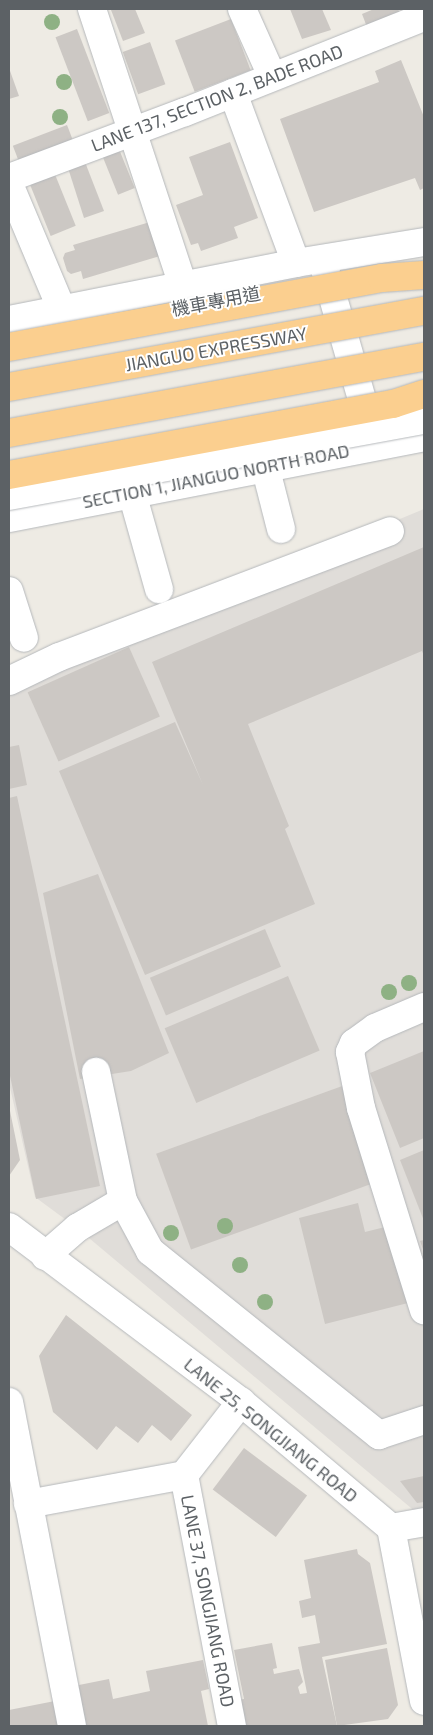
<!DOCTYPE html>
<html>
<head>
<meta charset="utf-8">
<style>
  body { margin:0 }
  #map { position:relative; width:433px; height:1735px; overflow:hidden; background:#eeebe4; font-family:"Exo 2","Noto Sans TC",sans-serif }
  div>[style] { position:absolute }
  .industrial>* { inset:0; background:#e0ddd9 }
  .building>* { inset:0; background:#ccc8c4; transform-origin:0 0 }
  .roads { filter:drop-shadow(0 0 1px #b5b8bb) drop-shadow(0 0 1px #b5b8bb) }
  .minor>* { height:28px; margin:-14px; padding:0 14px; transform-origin:14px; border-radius:14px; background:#fff }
  .bridges { filter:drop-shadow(0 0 1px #b5b8bb) drop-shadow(0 0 1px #b5b8bb) }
  .minor-bridge>* { height:28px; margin:-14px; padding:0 14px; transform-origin:14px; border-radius:14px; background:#fff }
  .highway-bridge>* { height:28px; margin:-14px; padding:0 14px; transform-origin:14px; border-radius:14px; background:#fbcf8f }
  .trees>* { width:16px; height:16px; margin:-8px; border-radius:50%; background:#8eb184 }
  span { translate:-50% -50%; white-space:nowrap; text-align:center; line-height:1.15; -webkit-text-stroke:4px #fff; paint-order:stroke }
  .street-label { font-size:18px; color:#5c6165 }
  .frame { position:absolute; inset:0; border:10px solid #5c6165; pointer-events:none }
</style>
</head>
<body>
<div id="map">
  <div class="industrial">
    <i style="clip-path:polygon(424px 509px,424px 1511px,417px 1513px,77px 1228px,35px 1197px,9px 1083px,9px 681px)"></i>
  </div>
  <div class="building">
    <i style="clip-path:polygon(114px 9px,135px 9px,145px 33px,123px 41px,111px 10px)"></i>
    <i style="clip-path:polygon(290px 9px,322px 9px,331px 30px,302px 39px)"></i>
    <i style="clip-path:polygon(374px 9px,398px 9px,400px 14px,367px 27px,362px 14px)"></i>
    <i style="left:231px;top:19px;width:55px;height:60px;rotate:69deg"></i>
    <i style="left:77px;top:29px;width:90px;height:23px;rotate:69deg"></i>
    <i style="left:150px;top:42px;width:45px;height:29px;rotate:70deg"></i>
    <i style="clip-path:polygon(401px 60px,424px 117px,424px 188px,420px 190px,415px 178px,314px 212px,280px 119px,379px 82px,375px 71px)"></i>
    <i style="clip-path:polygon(9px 68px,19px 96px,9px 99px)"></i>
    <i style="left:67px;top:125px;width:17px;height:58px;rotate:69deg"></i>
    <i style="clip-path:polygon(230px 142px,258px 218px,234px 227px,238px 238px,201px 251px,198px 243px,191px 245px,176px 205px,203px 195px,189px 157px)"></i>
    <i style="left:119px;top:149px;width:42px;height:18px;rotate:68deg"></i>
    <i style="clip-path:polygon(85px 162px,104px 211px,84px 218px,68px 168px)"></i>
    <i style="left:54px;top:172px;width:58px;height:27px;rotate:68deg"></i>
    <i style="clip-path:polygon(150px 222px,160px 256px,83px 279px,81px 271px,71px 274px,67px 271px,63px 258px,65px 253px,75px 250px,73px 245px)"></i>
    <i style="clip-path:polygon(424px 547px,424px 656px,422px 651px,248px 724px,289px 826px,285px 829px,315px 904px,145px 975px,59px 771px,175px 722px,203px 785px,152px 662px)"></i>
    <i style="left:129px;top:647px;width:76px;height:111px;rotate:66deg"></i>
    <i style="clip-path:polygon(19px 745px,27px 785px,9px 789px,9px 747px)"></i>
    <i style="clip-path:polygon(17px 796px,100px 1186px,36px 1199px,9px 1071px,9px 798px)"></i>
    <i style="clip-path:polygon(98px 874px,169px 1053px,131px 1071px,80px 1079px,43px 893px)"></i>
    <i style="left:265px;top:929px;width:41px;height:125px;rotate:67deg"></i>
    <i style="left:288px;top:976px;width:81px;height:134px;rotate:67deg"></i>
    <i style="clip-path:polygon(424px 1051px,424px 1138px,400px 1148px,370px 1073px)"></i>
    <i style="left:345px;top:1085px;width:102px;height:201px;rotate:70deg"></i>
    <i style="clip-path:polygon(9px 1106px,20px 1160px,9px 1176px)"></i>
    <i style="clip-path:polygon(424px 1150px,424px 1221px,400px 1160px)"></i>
    <i style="clip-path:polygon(358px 1203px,365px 1232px,389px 1226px,408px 1303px,325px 1324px,299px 1218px)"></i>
    <i style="clip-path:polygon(424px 1240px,424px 1252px,420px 1241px)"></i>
    <i style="clip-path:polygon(66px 1315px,192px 1415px,171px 1441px,152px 1425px,138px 1443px,116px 1426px,97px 1450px,53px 1412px,39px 1356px)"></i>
    <i style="left:244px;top:1448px;width:79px;height:52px;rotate:37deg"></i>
    <i style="clip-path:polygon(424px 1476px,424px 1502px,417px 1503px,400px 1481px)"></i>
    <i style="clip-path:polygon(357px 1549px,358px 1554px,370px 1563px,387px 1644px,322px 1657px,337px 1726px,243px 1726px,237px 1700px,244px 1699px,234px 1650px,272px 1643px,277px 1668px,273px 1669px,274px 1674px,299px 1669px,303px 1682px,298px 1687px,300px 1694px,307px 1693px,298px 1647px,320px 1643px,315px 1615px,302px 1618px,299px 1601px,311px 1598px,304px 1560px)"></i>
    <i style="clip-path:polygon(387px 1648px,398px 1705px,388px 1719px,337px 1726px,325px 1660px)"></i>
    <i style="clip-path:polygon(203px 1660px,209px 1689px,201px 1691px,208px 1726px,77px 1726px,69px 1687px,109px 1679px,113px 1699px,150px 1691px,146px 1671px)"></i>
    <i style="clip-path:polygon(55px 1701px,60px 1726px,9px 1726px,9px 1710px)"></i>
  </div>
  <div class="roads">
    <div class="minor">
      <i style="left:92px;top:9px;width:291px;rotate:71.8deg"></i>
      <i style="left:242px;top:9px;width:73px;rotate:65.9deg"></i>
      <i style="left:233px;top:93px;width:181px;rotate:69.7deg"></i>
      <i style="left:9px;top:178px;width:188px;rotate:-20.6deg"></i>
      <i style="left:185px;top:112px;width:257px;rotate:-21.7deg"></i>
      <i style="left:9px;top:184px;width:137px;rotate:67.2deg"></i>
      <i style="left:324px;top:266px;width:172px;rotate:74.1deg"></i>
      <i style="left:9px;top:320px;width:293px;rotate:-11.2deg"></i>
      <i style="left:296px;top:263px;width:130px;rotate:-9.3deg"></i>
      <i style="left:265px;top:466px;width:65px;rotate:75.7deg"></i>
      <i style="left:132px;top:493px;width:100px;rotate:74.3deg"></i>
      <i style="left:9px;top:518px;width:423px;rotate:-11deg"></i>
      <i style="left:9px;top:591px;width:49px;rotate:72.3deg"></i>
      <i style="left:9px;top:681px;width:55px;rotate:-25.6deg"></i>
      <i style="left:59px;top:657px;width:354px;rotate:-20.8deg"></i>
      <i style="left:424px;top:1007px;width:53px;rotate:156.8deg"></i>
      <i style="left:375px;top:1028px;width:26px;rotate:144deg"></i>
      <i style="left:354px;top:1043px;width:10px;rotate:114deg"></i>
      <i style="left:350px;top:1052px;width:57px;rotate:78.9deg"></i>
      <i style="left:361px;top:1108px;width:212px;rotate:72.7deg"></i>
      <i style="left:123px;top:1201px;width:57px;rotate:61.6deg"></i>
      <i style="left:150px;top:1251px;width:294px;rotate:38.8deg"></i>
      <i style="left:379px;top:1435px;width:47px;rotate:-18.4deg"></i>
      <i style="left:9px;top:1227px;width:291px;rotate:37deg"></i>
      <i style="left:241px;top:1402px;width:196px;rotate:40deg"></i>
      <i style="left:391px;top:1528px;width:176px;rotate:79.2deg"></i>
      <i style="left:45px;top:1256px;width:43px;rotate:-41.2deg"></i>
      <i style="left:77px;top:1228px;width:53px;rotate:-30.4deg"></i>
      <i style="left:123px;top:1201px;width:132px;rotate:-101.8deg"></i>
      <i style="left:9px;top:1402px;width:330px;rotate:79deg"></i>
      <i style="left:184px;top:1475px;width:256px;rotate:79.2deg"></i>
      <i style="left:28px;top:1504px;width:159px;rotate:-10.5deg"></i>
      <i style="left:184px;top:1475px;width:93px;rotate:-52deg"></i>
      <i style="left:391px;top:1528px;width:34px;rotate:-10deg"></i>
    </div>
  </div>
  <div class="bridges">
    <div class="minor-bridge">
      <i style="left:9px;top:496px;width:422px;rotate:-10.4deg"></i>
    </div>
    <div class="highway-bridge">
      <i style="left:9px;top:347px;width:379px;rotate:-10.5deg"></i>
      <i style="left:382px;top:278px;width:42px;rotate:-4.1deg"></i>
      <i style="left:9px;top:387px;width:422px;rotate:-10.4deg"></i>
      <i style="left:9px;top:433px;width:422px;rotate:-10.4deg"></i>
      <i style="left:9px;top:475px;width:391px;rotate:-10.5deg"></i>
      <i style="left:393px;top:404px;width:33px;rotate:-18deg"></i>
    </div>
  </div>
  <div class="trees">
    <i style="left:52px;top:22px"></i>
    <i style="left:64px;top:82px"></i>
    <i style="left:60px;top:117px"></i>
    <i style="left:409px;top:983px"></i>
    <i style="left:389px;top:992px"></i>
    <i style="left:225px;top:1226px"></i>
    <i style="left:171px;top:1233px"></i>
    <i style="left:240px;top:1265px"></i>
    <i style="left:265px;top:1302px"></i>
  </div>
  <div class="street-label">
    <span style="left:217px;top:98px;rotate:-21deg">LANE 137, SECTION 2, BADE ROAD</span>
    <span style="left:216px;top:301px;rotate:-11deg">機車專用道</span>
    <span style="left:216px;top:349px;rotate:-10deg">JIANGUO EXPRESSWAY</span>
    <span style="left:216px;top:476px;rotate:-11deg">SECTION 1, JIANGUO NORTH ROAD</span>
    <span style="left:271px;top:1430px;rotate:39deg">LANE 25, SONGJIANG ROAD</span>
    <span style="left:208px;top:1601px;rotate:79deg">LANE 37, SONGJIANG ROAD</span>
  </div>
  <div class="frame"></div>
</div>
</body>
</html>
